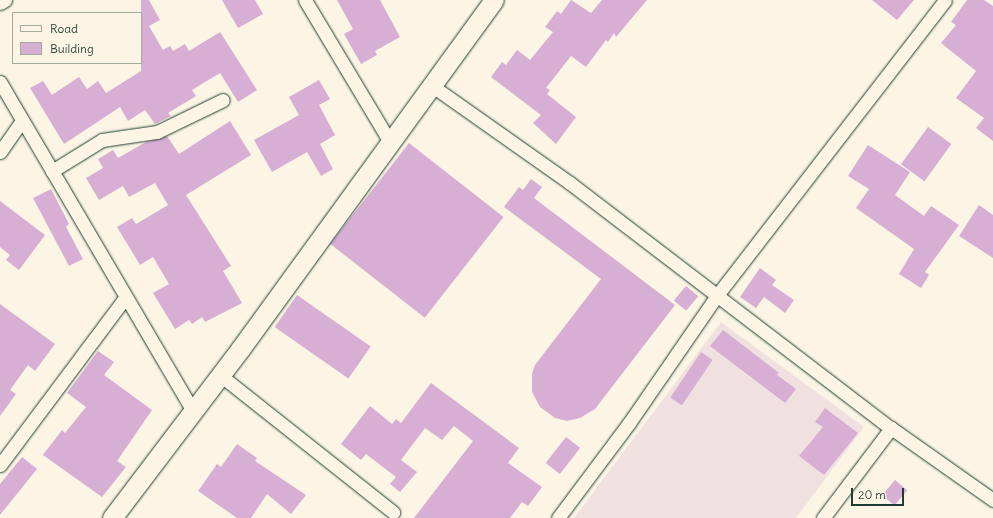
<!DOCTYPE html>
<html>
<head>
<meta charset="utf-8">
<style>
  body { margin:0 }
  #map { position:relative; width:993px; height:518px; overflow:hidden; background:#fcf5e5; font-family:Delius,sans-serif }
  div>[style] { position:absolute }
  .built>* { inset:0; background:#f1e0e0 }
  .building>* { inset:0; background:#d7aed4; transform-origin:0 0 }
  .roads { filter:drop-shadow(0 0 1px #1f3d34) drop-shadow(0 0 1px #1f3d34) }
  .street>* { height:13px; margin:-6.5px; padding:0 6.5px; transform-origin:6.5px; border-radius:6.5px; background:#fcf5e5 }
  .secondary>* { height:19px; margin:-9.5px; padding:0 9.5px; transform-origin:9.5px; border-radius:9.5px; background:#fcf5e5 }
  span { translate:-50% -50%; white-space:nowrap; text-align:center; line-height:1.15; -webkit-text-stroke:4px #fcf5e5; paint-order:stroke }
  .legend { position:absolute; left:12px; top:12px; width:130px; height:52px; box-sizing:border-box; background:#fcf5e5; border:1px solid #a4ab9e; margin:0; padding:5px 7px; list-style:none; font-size:12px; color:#1f3d34 }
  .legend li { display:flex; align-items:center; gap:8px; height:20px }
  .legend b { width:20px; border:1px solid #a4ab9e }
  .scale { position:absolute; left:851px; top:488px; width:53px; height:18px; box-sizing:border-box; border:2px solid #1f3d34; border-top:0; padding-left:5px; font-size:12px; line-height:14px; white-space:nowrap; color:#1f3d34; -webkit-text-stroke:3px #fcf5e5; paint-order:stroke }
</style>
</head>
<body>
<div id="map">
  <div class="built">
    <i style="clip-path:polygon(721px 322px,864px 427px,796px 518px,574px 518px)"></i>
  </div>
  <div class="building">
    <i style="clip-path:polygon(141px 0,149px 0,160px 20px,149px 26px,163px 50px,170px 46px,173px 51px,185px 44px,189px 51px,220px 32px,257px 90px,238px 102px,220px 73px,192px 90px,196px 96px,168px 113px,171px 116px,155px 124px,145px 110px,128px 121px,120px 107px,64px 144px,30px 88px,43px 81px,52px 95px,79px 77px,87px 89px,98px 81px,106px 93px,141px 71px)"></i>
    <i style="clip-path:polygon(222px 0,255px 0,263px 14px,238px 28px)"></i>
    <i style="clip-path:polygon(337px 0,380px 0,400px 37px,375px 51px,377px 55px,361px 64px,344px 34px,353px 29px)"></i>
    <i style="clip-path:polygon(571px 0,591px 13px,602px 0,647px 0,616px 37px,614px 33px,608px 42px,606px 40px,586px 67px,571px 56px,546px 88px,550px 90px,547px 94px,576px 117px,556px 144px,533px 123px,541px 115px,491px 77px,502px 62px,506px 65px,517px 50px,530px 60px,553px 32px,545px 27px,557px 11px,561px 14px)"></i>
    <i style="clip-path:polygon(872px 0,914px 0,897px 20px)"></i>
    <i style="clip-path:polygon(967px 0,984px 0,993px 6px,993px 141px,976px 128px,984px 118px,956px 98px,976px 71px,941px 43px,956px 25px,951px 22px)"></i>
    <i style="clip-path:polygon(319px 80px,330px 99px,319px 105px,335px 135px,320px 144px,333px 169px,321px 176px,307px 152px,272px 172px,254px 140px,299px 115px,289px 97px)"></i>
    <i style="clip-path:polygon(230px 121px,251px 155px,186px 195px,231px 266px,223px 271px,242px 303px,205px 322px,202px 317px,192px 324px,189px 320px,175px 329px,153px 293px,169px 284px,153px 257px,140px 265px,117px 227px,132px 218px,136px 224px,168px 205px,155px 183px,129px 197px,123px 186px,99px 200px,86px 178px,103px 168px,98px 159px,113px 150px,118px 158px,146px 142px,167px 136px,179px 154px)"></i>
    <i style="left:928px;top:127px;width:29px;height:46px;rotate:36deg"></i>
    <i style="left:409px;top:143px;width:120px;height:128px;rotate:38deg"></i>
    <i style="clip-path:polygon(868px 145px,910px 172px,895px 195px,924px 216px,931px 206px,959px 225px,925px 272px,929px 275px,921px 288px,899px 274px,914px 249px,856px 208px,869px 189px,848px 176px)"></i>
    <i style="clip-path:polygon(531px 179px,542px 187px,534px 198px,675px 305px,595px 409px,580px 418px,567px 421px,555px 418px,540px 407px,532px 392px,532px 374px,535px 365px,601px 279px,504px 207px,519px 187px,523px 190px)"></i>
    <i style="clip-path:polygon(51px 189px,69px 224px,66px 227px,83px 259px,69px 266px,33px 198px)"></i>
    <i style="clip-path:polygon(0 201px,45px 235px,19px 270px,6px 260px,10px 255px,0 247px)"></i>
    <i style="clip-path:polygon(979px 205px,993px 215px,993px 258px,959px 236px)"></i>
    <i style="clip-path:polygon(760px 268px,776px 280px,772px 285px,794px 300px,785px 313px,764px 297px,756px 308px,740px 297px)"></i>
    <i style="left:686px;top:286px;width:16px;height:19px;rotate:40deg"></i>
    <i style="left:297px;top:295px;width:90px;height:39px;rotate:35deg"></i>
    <i style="clip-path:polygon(0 304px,55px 344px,35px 371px,28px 365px,10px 390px,16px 394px,0 416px)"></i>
    <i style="clip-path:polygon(723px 330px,779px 373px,777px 375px,796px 389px,785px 403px,710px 346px)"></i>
    <i style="clip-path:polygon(98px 351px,114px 362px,104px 375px,152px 410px,117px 461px,126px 467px,102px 497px,43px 455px,62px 430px,65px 433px,86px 407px,67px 393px)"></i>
    <i style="left:701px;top:352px;width:14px;height:55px;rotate:34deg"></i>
    <i style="clip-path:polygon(431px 383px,519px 448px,508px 463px,542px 487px,528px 506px,522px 502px,510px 518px,414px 518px,473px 441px,454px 426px,442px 440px,425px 428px,401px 460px,417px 472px,400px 492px,390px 484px,396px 477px,366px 454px,361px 460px,341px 444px,370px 406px,392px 424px,396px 419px,401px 423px)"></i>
    <i style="clip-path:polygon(825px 408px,858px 433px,824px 475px,799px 456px,823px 427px,815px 422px)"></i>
    <i style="left:566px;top:437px;width:18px;height:33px;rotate:38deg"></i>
    <i style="clip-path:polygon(237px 444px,257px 458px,255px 461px,306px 495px,291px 514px,267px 494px,251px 518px,237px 518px,198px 491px,217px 464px,221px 467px)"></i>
    <i style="clip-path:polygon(22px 457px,37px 469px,0 515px,0 484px)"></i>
    <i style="left:895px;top:480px;width:16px;height:20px;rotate:40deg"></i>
  </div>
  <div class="roads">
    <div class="street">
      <i style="left:305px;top:0;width:165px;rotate:59.1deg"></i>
      <i style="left:0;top:3px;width:6px;rotate:-31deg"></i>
      <i style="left:0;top:82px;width:381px;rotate:59.6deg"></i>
      <i style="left:431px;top:85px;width:170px;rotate:35.2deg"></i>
      <i style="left:570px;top:183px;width:404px;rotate:37.4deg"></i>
      <i style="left:891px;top:428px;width:125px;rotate:35.2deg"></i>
      <i style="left:0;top:152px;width:38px;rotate:-55deg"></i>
      <i style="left:52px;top:171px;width:59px;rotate:-31.8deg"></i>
      <i style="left:102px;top:140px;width:56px;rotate:-8.3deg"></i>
      <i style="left:157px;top:132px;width:73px;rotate:-25.9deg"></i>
      <i style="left:220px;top:375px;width:221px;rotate:38.4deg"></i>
      <i style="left:0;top:465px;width:209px;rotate:-53.2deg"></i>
      <i style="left:558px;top:518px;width:119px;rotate:-53.2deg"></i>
      <i style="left:629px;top:423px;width:157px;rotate:-55.4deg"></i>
      <i style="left:718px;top:294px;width:371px;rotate:-52.3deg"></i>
      <i style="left:823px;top:518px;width:113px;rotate:-52.9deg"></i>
    </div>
    <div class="secondary">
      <i style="left:112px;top:518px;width:213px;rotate:-52.8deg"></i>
      <i style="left:241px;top:348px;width:430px;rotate:-54deg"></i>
    </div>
  </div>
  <ul class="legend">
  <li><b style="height:5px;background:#fcf5e5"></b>Road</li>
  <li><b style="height:11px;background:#d7aed4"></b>Building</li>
  </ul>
  <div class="scale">20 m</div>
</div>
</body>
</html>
